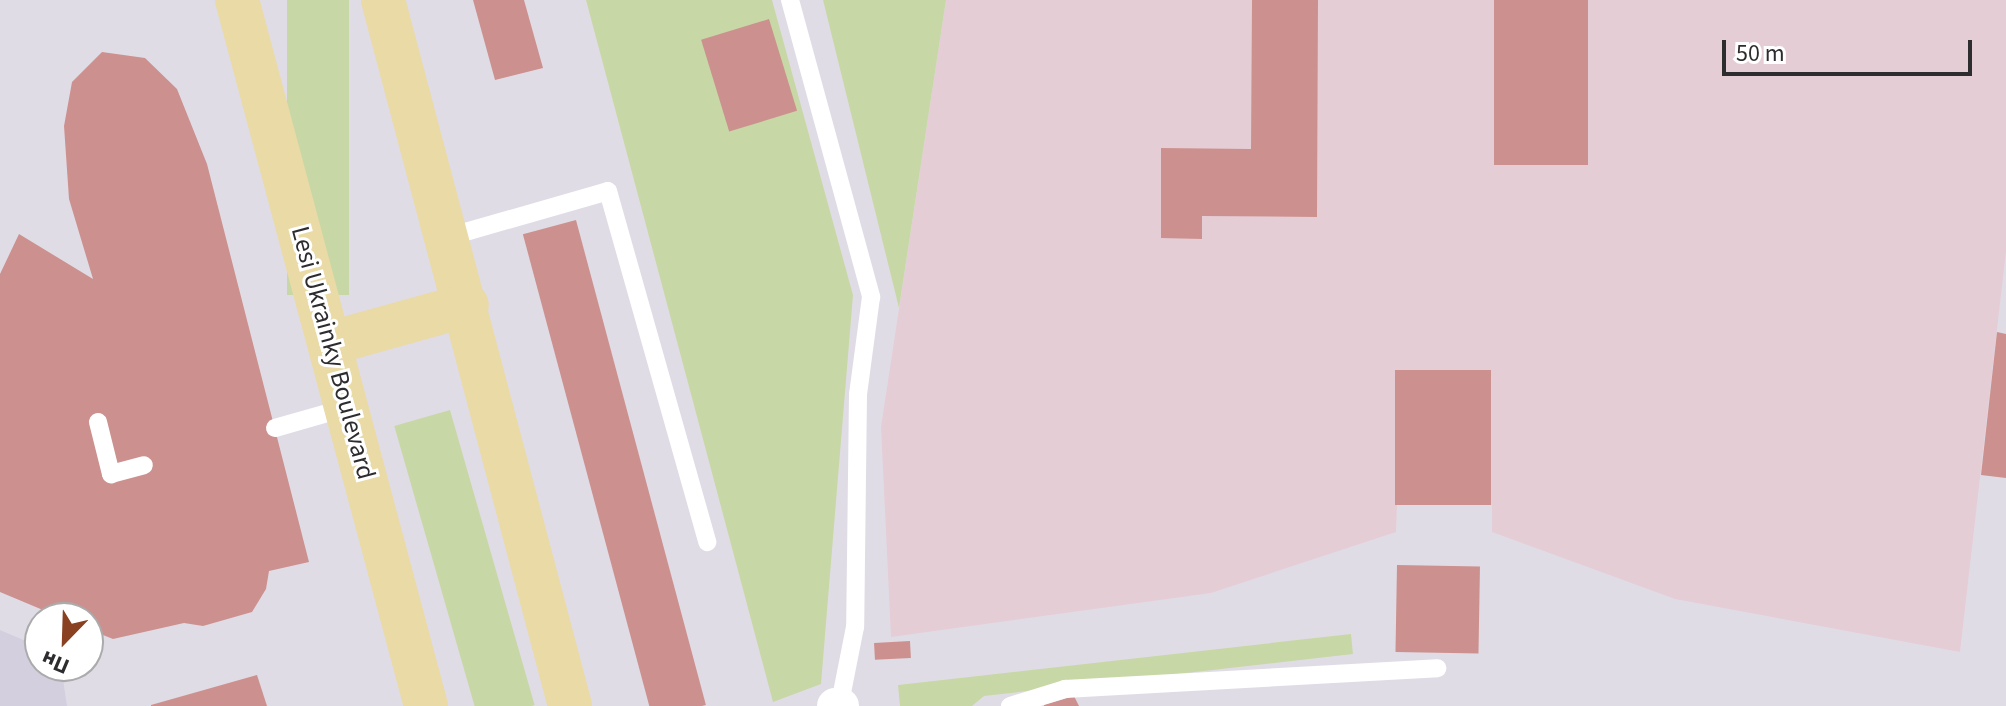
<!DOCTYPE html>
<html>
<head>
<meta charset="utf-8">
<style>
  body { margin:0 }
  #map { position:relative; width:2006px; height:706px; overflow:hidden; background:#e0dce6; font-family:"Source Sans 3",sans-serif }
  div>[style] { position:absolute }
  .built>* { inset:0; background:#d4cfdf }
  .medical>* { inset:0; background:#e5cdd6 }
  .green>* { inset:0; background:#c7d8a6; transform-origin:0 0 }
  .building>* { inset:0; background:#cc918e; transform-origin:0 0 }
  .lane>* { height:18px; margin:-9px; padding:0 9px; transform-origin:9px; border-radius:9px; background:#fff }
  .street>* { height:36px; margin:-18px; padding:0 18px; transform-origin:18px; border-radius:18px; background:#fff }
  .primary>* { height:44px; margin:-22px; padding:0 22px; transform-origin:22px; border-radius:22px; background:#e9daa6 }
  span { translate:-50% -50%; white-space:nowrap; text-align:center; line-height:1.15; -webkit-text-stroke:6px #fff; paint-order:stroke }
  .street-label { font-size:26px; color:#2d2c2f }
  .north { position:absolute; left:24px; top:602px; width:80px; height:80px; box-sizing:border-box; background:#fff; border:2px solid #ababac; border-radius:50%; rotate:203deg; font-size:22px; font-weight:700; line-height:32px; text-align:center; color:#2d2c2f }
  .north::after { content:''; display:block; margin:auto; width:28px; height:36px; background:#894121; clip-path:polygon(50% 0,100% 100%,50% 72%,0 100%) }
  .scale { position:absolute; left:1722px; top:40px; width:250px; height:36px; box-sizing:border-box; border:4px solid #2d2c2f; border-top:0; padding-left:10px; font-size:24px; line-height:28px; white-space:nowrap; color:#2d2c2f; -webkit-text-stroke:6px #fff; paint-order:stroke }
</style>
</head>
<body>
<div id="map">
  <div class="built">
    <i style="clip-path:polygon(0 630px,40px 647px,40px 666px,61px 666px,67px 706px,0 706px)"></i>
  </div>
  <div class="medical">
    <i style="clip-path:polygon(946px 0,2006px 0,2006px 251px,1960px 652px,1675px 599px,1492px 532px,1492px 505px,1397px 505px,1396px 532px,1211px 593px,891px 637px,881px 427px)"></i>
  </div>
  <div class="green">
    <i style="left:287px;top:0;width:62px;height:295px"></i>
    <i style="clip-path:polygon(586px 0,772px 0,853px 295px,821px 684px,773px 702px)"></i>
    <i style="clip-path:polygon(823px 0,946px 0,899px 308px)"></i>
    <i style="left:450px;top:410px;width:307px;height:58px;rotate:74deg"></i>
    <i style="clip-path:polygon(1351px 634px,1353px 654px,984px 696px,972px 706px,900px 706px,898px 685px)"></i>
  </div>
  <div class="building">
    <i style="clip-path:polygon(473px 0,524px 0,543px 68px,495px 80px)"></i>
    <i style="clip-path:polygon(1252px 0,1318px 0,1317px 217px,1202px 216px,1202px 239px,1161px 238px,1161px 148px,1251px 149px)"></i>
    <i style="left:1494px;top:0;width:94px;height:165px"></i>
    <i style="left:769px;top:19px;width:96px;height:71px;rotate:73deg"></i>
    <i style="clip-path:polygon(102px 52px,145px 58px,177px 89px,207px 164px,309px 562px,269px 571px,266px 589px,252px 612px,203px 626px,184px 623px,113px 639px,88px 629px,88px 618px,62px 618px,0 592px,0 274px,19px 234px,93px 279px,69px 199px,64px 126px,72px 82px)"></i>
    <i style="left:576px;top:220px;width:502px;height:55px;rotate:75deg"></i>
    <i style="clip-path:polygon(1997px 332px,2006px 334px,2006px 478px,1981px 475px)"></i>
    <i style="left:1395px;top:370px;width:96px;height:135px"></i>
    <i style="left:1397px;top:565px;width:83px;height:87px;rotate:1deg"></i>
    <i style="left:910px;top:641px;width:17px;height:36px;rotate:87deg"></i>
    <i style="clip-path:polygon(257px 675px,267px 706px,151px 706px,151px 705px)"></i>
    <i style="clip-path:polygon(1074px 696px,1079px 706px,1044px 706px,1044px 705px)"></i>
  </div>
  <div class="lane">
    <i style="left:790px;top:0;width:308px;rotate:74.7deg"></i>
    <i style="left:871px;top:297px;width:98px;rotate:97.6deg"></i>
    <i style="left:858px;top:394px;width:233px;rotate:90.7deg"></i>
    <i style="left:855px;top:627px;width:77px;rotate:101.2deg"></i>
    <i style="left:840px;top:703px;width:7px;rotate:27deg"></i>
    <i style="left:448px;top:237px;width:166px;rotate:-16deg"></i>
    <i style="left:608px;top:191px;width:365px;rotate:74.2deg"></i>
    <i style="left:98px;top:422px;width:54px;rotate:76deg"></i>
    <i style="left:111px;top:474px;width:34px;rotate:-15deg"></i>
    <i style="left:275px;top:428px;width:76px;rotate:-16deg"></i>
    <i style="left:1010px;top:706px;width:58px;rotate:-17.2deg"></i>
    <i style="left:1065px;top:689px;width:373px;rotate:-3.2deg"></i>
  </div>
  <div class="street">
    <i style="left:835px;top:706px;width:6px"></i>
  </div>
  <div class="primary">
    <i style="left:237px;top:0;width:731px;rotate:75.01deg"></i>
    <i style="left:383px;top:0;width:730px;rotate:75.16deg"></i>
    <i style="left:331px;top:343px;width:141px;rotate:-15.6deg"></i>
  </div>
  <div class="street-label">
    <span style="left:333px;top:353px;rotate:75deg">Lesi Ukrainky Boulevard</span>
  </div>
  <div class="north">Пн</div>
  <div class="scale">50 m</div>
</div>
</body>
</html>
